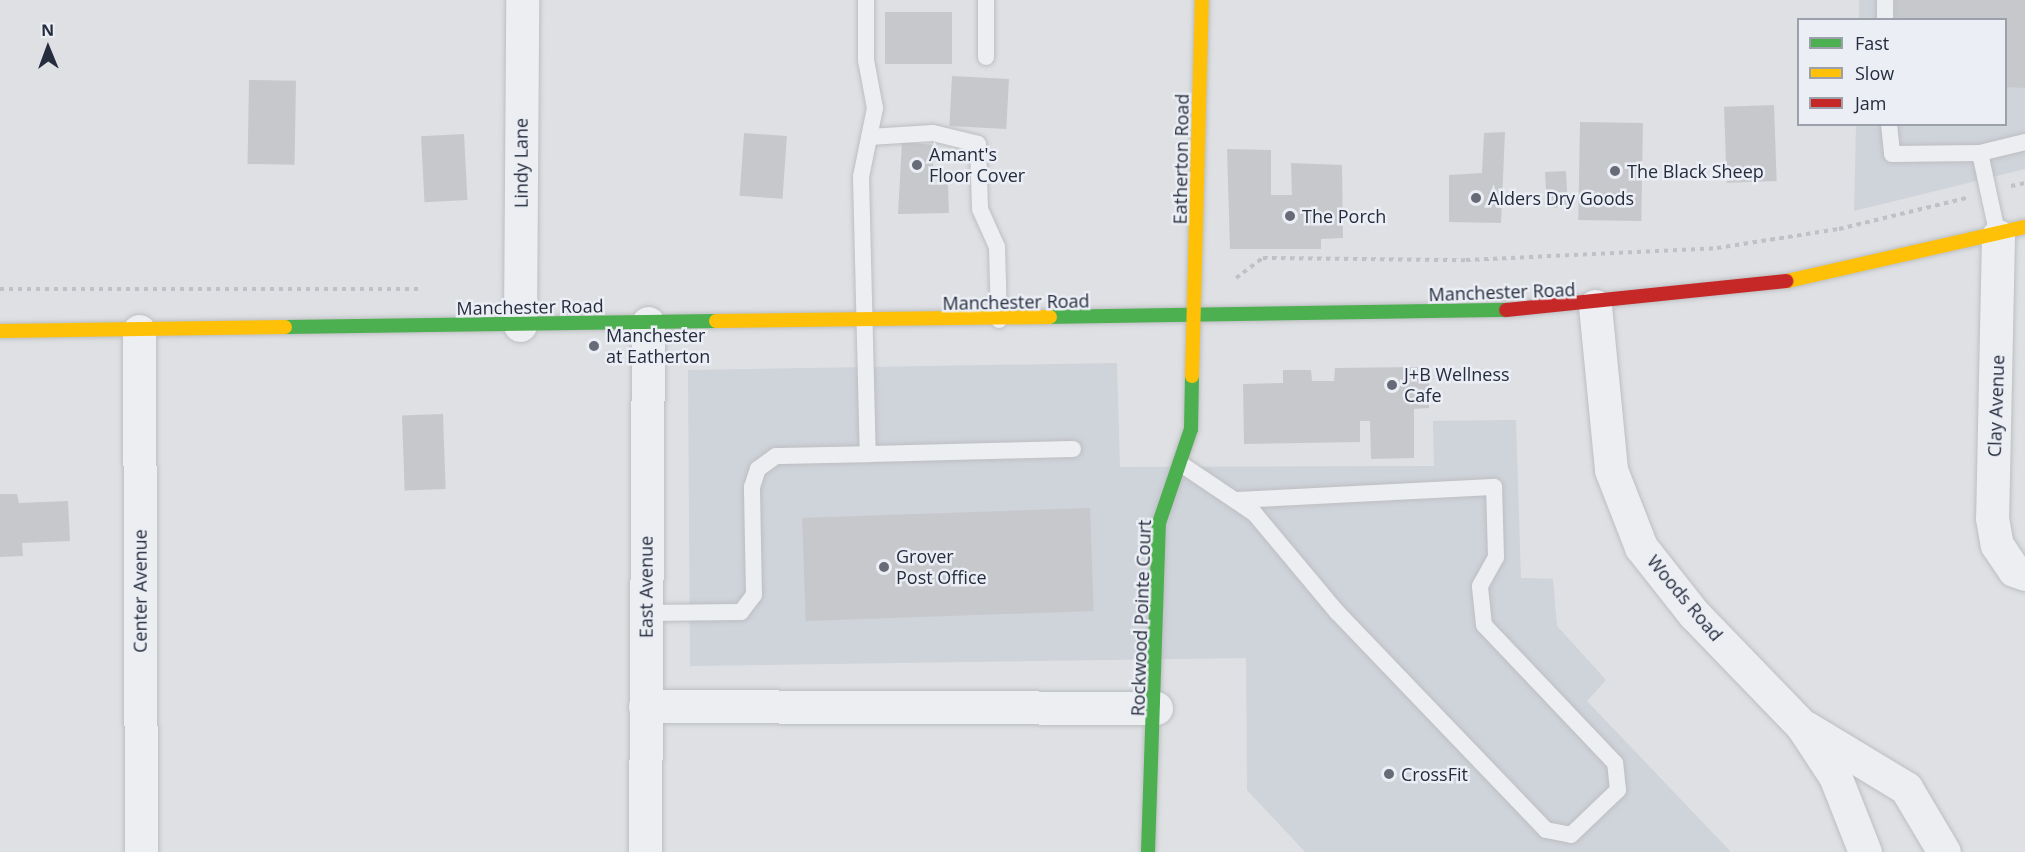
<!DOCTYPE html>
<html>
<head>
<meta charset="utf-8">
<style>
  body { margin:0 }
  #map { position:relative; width:2025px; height:852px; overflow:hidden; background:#dee0e3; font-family:"Open Sans",sans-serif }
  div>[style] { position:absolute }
  .built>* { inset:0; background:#cfd3da }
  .building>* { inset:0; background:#c6c8cc; transform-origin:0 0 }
  .path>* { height:4px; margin-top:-2px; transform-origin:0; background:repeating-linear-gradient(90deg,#c0c1c7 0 4.5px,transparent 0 9px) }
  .roads { filter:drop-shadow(0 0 2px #bcbec1) drop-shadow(0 0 2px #bcbec1) }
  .lane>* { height:16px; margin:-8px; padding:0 8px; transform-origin:8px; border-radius:8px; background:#edeef1 }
  .street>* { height:33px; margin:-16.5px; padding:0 16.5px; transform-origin:16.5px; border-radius:16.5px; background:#edeef1 }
  .fast>* { height:14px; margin:-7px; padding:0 7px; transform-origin:7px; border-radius:7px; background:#4caf50 }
  .slow>* { height:14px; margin:-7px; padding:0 7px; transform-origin:7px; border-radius:7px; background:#ffc107 }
  .jam>* { height:14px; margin:-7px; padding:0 7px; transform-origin:7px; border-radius:7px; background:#c62828 }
  .dots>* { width:16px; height:16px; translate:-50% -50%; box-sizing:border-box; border:3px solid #ebeef4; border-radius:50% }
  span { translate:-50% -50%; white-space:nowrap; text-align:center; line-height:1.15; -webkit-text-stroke:5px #ebeef4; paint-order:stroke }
  .poi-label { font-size:18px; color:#252c3d }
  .left { translate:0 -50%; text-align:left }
  .street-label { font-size:18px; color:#252c3d }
  .legend { position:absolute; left:1797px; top:18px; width:210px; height:108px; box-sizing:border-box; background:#ebeef4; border:2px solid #9ca0ab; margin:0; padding:8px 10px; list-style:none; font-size:18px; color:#252c3d }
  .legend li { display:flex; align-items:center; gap:12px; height:30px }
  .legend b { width:30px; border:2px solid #9ca0ab }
  .north { position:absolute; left:18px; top:18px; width:60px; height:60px; -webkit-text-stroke:4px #ebeef4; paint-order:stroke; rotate:359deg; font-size:16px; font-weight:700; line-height:24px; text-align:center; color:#252c3d }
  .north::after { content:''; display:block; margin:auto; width:21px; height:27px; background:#252c3d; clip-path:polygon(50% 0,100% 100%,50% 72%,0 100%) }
</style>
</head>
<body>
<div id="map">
  <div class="built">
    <i style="clip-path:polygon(1859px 0,2025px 0,2025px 169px,1854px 211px,1856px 125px,2006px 124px,2006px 20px,1859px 19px)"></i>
    <i style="clip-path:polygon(1117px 363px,1120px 467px,1434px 466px,1433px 421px,1516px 420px,1521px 578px,1553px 579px,1557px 626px,1606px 680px,1587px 701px,1731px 852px,1305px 852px,1247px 790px,1246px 658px,690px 666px,688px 370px)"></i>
  </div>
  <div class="building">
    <i style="clip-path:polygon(1895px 0,2025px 0,2025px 88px,2006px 87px,2006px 20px,1895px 20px)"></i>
    <i style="left:885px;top:12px;width:67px;height:52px"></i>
    <i style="left:952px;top:76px;width:57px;height:50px;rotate:3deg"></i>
    <i style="left:249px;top:80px;width:47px;height:84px;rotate:1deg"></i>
    <i style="left:1774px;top:105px;width:76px;height:50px;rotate:88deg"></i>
    <i style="left:1580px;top:122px;width:63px;height:98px;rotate:1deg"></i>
    <i style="clip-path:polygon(1505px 132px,1501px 223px,1449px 222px,1449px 175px,1482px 173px,1484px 133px)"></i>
    <i style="left:744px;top:133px;width:43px;height:63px;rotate:4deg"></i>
    <i style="left:464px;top:134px;width:66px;height:43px;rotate:87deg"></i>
    <i style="clip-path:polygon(902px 142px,934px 145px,932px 185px,948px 184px,949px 213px,898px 214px)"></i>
    <i style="clip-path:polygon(1227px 149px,1271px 150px,1271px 195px,1292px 195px,1291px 163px,1342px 165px,1343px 238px,1321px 239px,1321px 249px,1230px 249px)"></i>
    <i style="left:1566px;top:171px;width:36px;height:21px;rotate:87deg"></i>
    <i style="clip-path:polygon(1418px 367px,1418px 379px,1429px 379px,1429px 408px,1414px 409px,1414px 458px,1371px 459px,1370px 421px,1360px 421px,1360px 442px,1244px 444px,1243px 384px,1283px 383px,1283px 370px,1311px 370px,1312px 381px,1334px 381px,1335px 368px)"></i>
    <i style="left:443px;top:414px;width:75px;height:41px;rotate:88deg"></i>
    <i style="clip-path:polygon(0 494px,17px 494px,19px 503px,68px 501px,70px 541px,22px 543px,23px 556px,0 557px)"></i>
    <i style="left:1090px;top:508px;width:103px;height:288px;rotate:88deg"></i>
  </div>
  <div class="path">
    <i style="left:2011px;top:186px;width:14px;rotate:-12deg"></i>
    <i style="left:1236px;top:278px;width:34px;rotate:-37deg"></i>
    <i style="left:1263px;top:258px;width:203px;rotate:0.6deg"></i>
    <i style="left:1466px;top:260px;width:251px;rotate:-2.7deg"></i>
    <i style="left:1717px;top:248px;width:123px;rotate:-8.9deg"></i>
    <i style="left:1839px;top:229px;width:131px;rotate:-13.7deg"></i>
    <i style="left:0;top:289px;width:422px"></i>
  </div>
  <div class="roads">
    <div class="lane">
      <i style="left:866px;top:0;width:60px;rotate:90deg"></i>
      <i style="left:866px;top:60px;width:49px;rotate:79.4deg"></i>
      <i style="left:875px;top:108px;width:70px;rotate:101.5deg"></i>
      <i style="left:861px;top:177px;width:277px;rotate:88.6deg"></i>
      <i style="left:868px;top:454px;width:205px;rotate:-1.4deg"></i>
      <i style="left:986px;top:0;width:57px;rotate:90deg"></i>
      <i style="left:1885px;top:20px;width:20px;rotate:-90deg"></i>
      <i style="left:1889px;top:124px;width:30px;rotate:84deg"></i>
      <i style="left:1892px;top:154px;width:88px;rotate:-0.7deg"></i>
      <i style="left:1980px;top:153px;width:46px;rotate:-13.7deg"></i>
      <i style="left:869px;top:137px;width:64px;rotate:-3.6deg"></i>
      <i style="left:933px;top:133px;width:46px;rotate:13.7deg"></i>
      <i style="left:978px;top:144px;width:65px;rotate:88.2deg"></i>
      <i style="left:980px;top:209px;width:42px;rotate:65.9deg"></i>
      <i style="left:997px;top:247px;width:73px;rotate:88.4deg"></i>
      <i style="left:1980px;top:153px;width:85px;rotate:77.8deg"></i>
      <i style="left:1181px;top:464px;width:89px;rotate:34deg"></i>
      <i style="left:1255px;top:514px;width:128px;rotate:50.1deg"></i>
      <i style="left:1337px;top:612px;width:302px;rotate:46.2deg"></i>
      <i style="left:1546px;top:830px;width:25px;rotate:11deg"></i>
      <i style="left:1571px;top:835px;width:65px;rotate:-43.8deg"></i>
      <i style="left:1618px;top:790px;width:27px;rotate:-96deg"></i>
      <i style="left:1615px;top:763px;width:190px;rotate:-133.5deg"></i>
      <i style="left:1484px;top:625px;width:39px;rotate:-96deg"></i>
      <i style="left:1480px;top:586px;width:33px;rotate:-61deg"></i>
      <i style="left:1496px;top:557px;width:70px;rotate:-91.6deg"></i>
      <i style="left:1494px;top:487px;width:259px;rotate:177.1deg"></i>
      <i style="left:646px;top:613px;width:95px;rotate:-0.6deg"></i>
      <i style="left:741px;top:612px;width:21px;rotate:-53deg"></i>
      <i style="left:754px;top:595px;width:108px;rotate:-91.1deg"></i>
      <i style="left:752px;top:487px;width:19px;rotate:-72deg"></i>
      <i style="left:758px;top:469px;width:22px;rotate:-36deg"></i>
      <i style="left:776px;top:456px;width:92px;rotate:-1.2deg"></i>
    </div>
    <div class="street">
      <i style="left:1998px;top:236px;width:282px;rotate:91.2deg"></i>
      <i style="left:1992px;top:518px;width:27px;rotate:80deg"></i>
      <i style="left:1997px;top:545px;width:30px;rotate:56deg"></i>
      <i style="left:2014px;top:570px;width:12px;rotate:20deg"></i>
      <i style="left:1595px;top:306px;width:165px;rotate:84.4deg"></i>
      <i style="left:1611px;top:470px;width:83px;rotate:68.7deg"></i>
      <i style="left:1641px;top:547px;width:85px;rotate:51.7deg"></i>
      <i style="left:1694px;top:614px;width:156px;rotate:46deg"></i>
      <i style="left:1802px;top:726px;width:60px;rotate:56.6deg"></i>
      <i style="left:1835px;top:776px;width:82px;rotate:68.5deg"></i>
      <i style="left:520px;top:325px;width:325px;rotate:-89.6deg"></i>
      <i style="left:139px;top:331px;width:521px;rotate:89.78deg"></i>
      <i style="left:645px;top:706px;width:511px;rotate:0.22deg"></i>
      <i style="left:1807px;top:728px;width:116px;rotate:31.2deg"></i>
      <i style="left:1906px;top:788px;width:74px;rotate:59.3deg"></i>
      <i style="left:645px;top:852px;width:529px;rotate:-89.68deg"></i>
    </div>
    <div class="fast">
      <i style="left:1050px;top:317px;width:456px;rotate:-0.9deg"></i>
      <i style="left:285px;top:327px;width:431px;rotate:-0.8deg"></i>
      <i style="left:1148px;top:852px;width:329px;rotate:-88.1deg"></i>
      <i style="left:1159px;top:523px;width:99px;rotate:-71.2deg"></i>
      <i style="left:1191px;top:429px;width:53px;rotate:-88.9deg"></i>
    </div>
    <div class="slow">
      <i style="left:1787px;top:281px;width:244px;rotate:-12.8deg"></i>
      <i style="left:716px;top:321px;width:334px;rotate:-0.7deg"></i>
      <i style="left:0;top:331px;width:285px;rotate:-0.8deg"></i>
      <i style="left:1192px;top:376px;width:376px;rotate:-88.5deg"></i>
    </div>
    <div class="jam">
      <i style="left:1506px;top:310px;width:282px;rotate:-5.9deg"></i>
    </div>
  </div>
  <div class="dots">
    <i style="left:917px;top:165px;background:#666b77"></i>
    <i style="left:1615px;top:171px;background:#666b77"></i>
    <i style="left:1476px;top:198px;background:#666b77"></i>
    <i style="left:1290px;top:216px;background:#666b77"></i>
    <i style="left:594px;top:346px;background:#666b77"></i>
    <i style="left:1392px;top:385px;background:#666b77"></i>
    <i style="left:884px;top:567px;background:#666b77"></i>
    <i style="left:1389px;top:774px;background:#666b77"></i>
  </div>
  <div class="poi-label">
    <span class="left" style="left:929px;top:165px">Amant's<br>Floor Cover</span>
    <span class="left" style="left:1627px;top:171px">The Black Sheep</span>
    <span class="left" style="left:1488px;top:198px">Alders Dry Goods</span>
    <span class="left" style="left:1302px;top:216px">The Porch</span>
    <span class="left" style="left:606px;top:346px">Manchester<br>at Eatherton</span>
    <span class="left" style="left:1404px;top:385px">J+B Wellness<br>Cafe</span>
    <span class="left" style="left:896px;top:567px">Grover<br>Post Office</span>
    <span class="left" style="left:1401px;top:774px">CrossFit</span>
  </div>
  <div class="street-label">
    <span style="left:1181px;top:159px;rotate:-89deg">Eatherton Road</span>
    <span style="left:521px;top:163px;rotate:-90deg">Lindy Lane</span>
    <span style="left:1502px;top:292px;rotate:-2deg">Manchester Road</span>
    <span style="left:1016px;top:302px;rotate:-1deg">Manchester Road</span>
    <span style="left:530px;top:307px;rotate:-1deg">Manchester Road</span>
    <span style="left:1996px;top:406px;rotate:-88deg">Clay Avenue</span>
    <span style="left:646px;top:587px;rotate:-90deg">East Avenue</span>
    <span style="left:140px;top:591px;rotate:-90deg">Center Avenue</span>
    <span style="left:1685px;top:598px;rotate:50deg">Woods Road</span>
    <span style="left:1141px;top:618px;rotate:-88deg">Rockwood Pointe Court</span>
  </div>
  <ul class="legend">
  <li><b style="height:8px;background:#4caf50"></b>Fast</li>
  <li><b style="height:8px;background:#ffc107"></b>Slow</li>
  <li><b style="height:8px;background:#c62828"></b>Jam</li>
  </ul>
  <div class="north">N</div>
</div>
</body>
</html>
